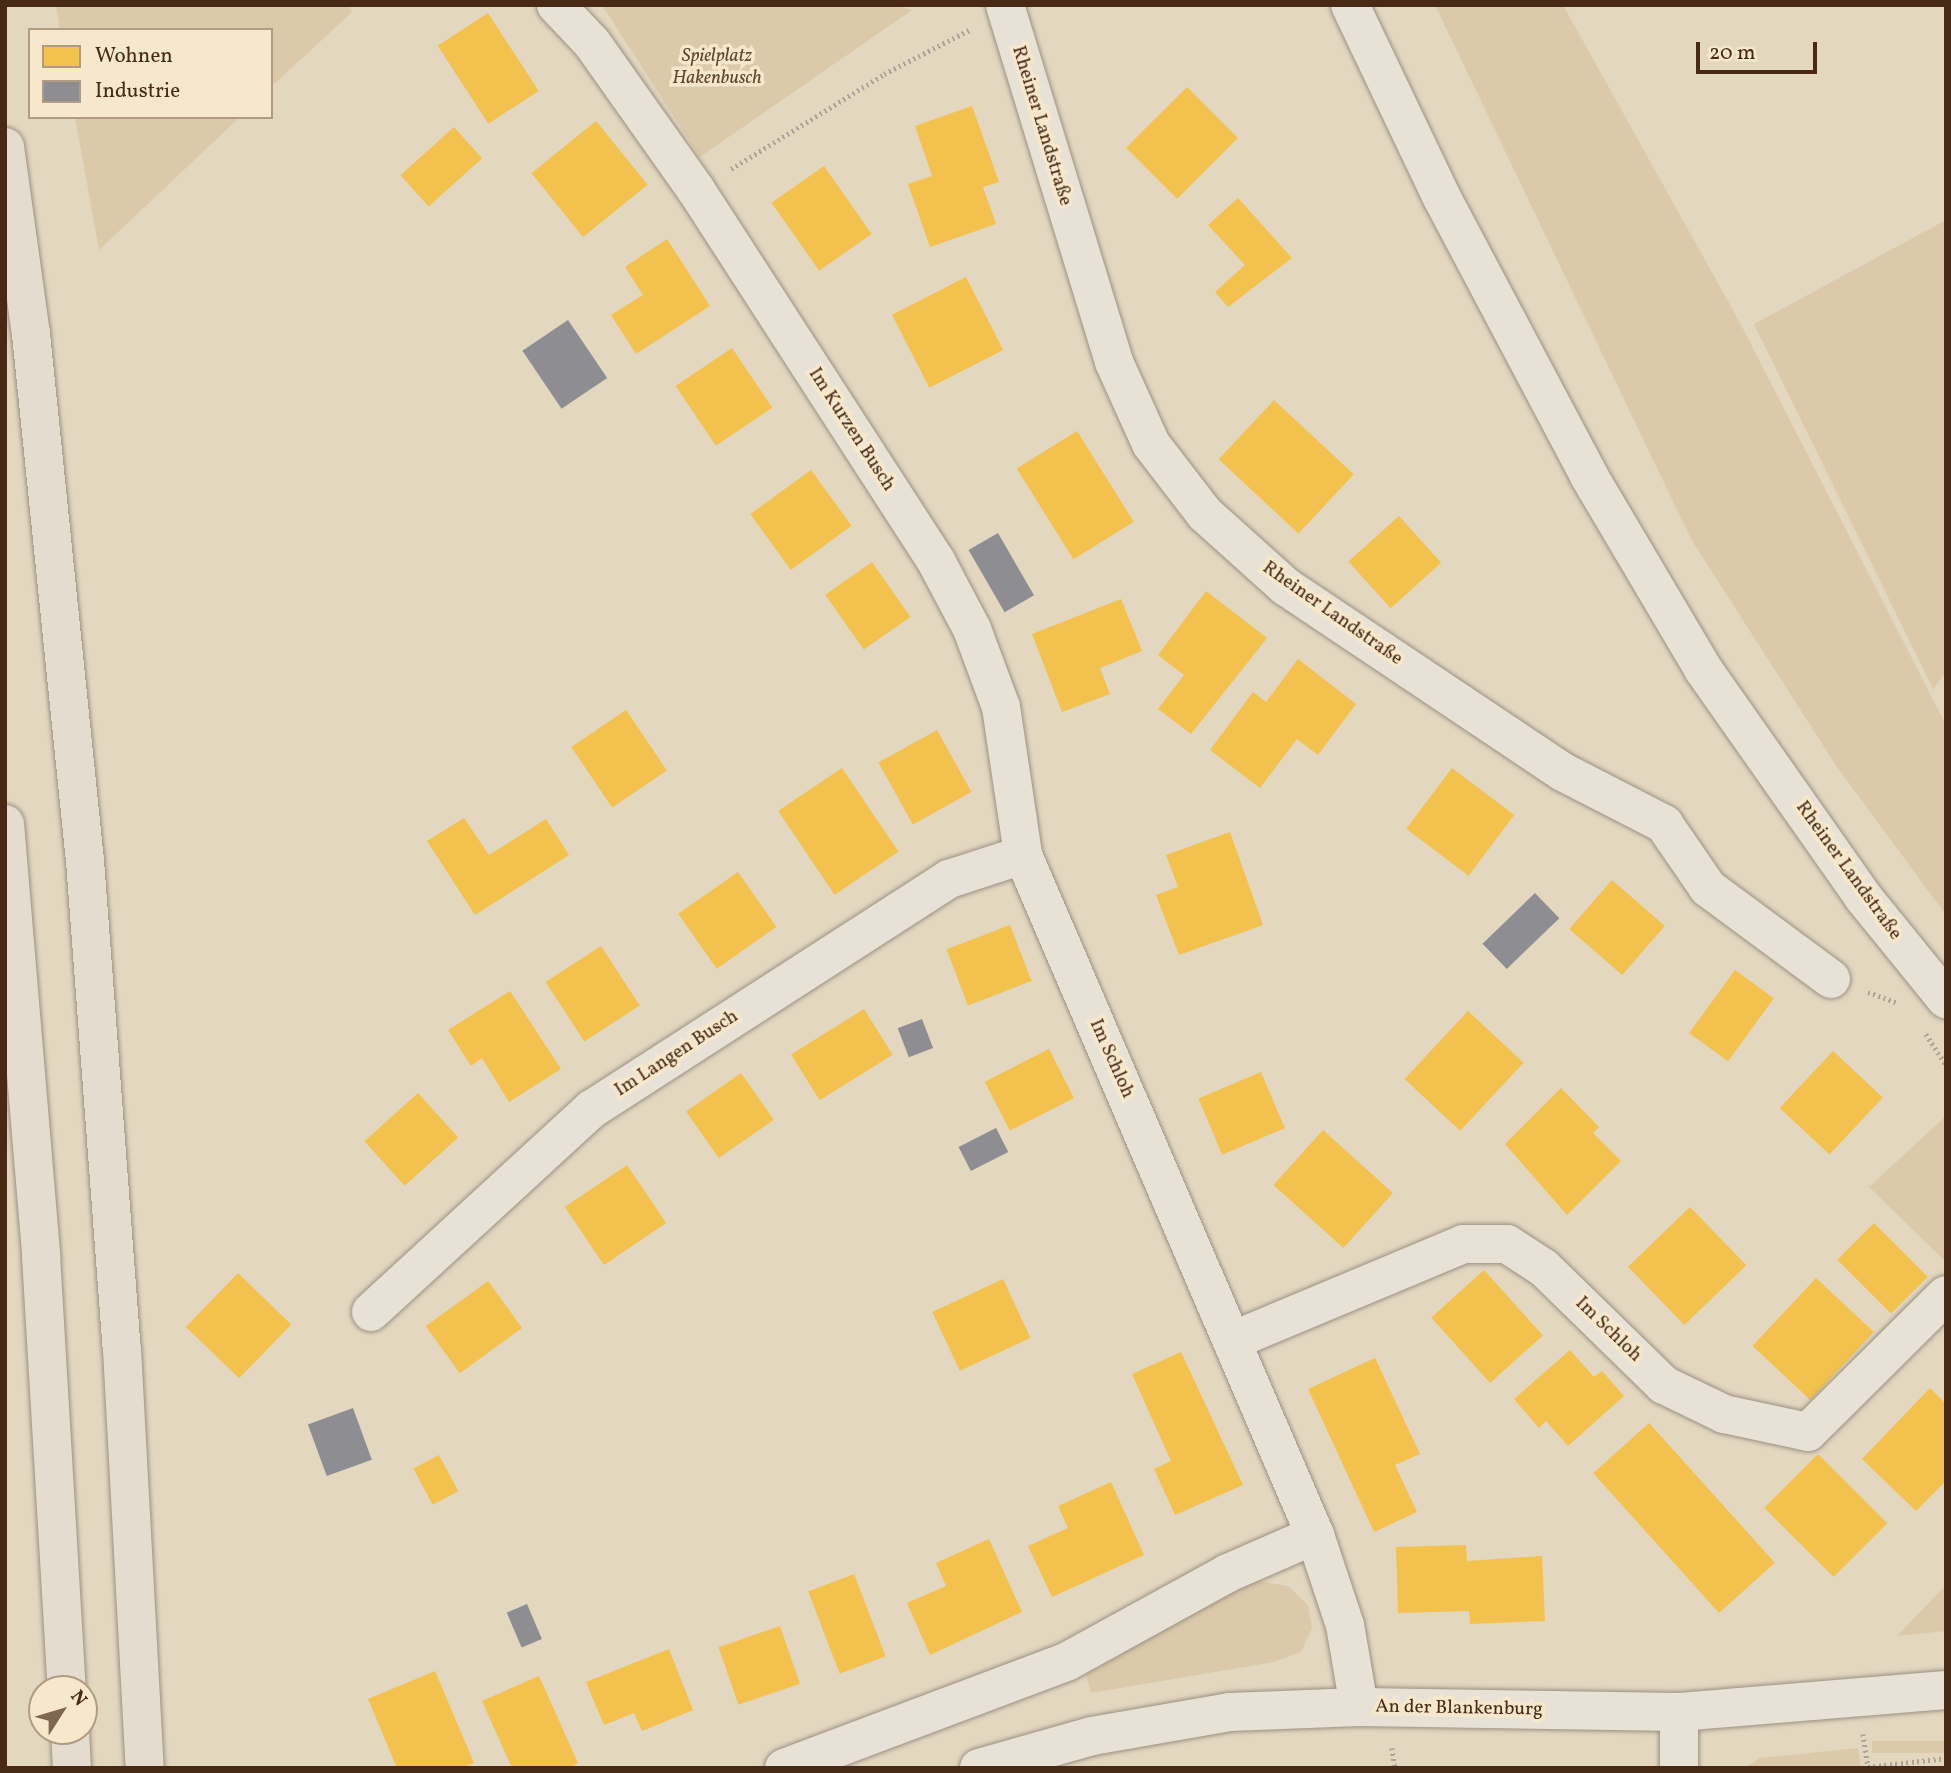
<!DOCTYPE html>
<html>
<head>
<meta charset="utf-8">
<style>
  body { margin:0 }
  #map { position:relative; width:1951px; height:1773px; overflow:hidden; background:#e3d7c0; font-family:Vollkorn,serif }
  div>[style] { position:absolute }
  .green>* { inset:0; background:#dbc9a9; transform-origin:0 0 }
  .homes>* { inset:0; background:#f2c14e; transform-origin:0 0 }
  .industry>* { inset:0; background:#8d8d92; transform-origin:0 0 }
  .path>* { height:4.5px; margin-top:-2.25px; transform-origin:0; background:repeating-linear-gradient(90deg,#aca499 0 2px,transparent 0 5.5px) }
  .roads { filter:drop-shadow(0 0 2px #9b9181) drop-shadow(0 0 2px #9b9181) }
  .minor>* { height:38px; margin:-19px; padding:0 19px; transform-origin:19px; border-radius:19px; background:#e8e2d6 }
  .highway>* { height:38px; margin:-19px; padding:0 19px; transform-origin:19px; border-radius:19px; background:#e4ddcf }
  span { translate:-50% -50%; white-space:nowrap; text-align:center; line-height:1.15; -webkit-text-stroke:7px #f7e8cc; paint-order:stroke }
  .park-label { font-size:19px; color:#63472f; font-style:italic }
  .street-label { font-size:19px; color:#472915 }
  .frame { position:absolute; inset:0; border:7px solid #472915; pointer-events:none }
  .legend { position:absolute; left:28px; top:28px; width:245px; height:91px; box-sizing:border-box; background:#f7e8cc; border:2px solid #b19c83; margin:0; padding:9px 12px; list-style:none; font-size:21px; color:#472915 }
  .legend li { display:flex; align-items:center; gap:14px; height:35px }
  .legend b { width:35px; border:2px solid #b19c83 }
  .north { position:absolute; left:28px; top:1675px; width:70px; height:70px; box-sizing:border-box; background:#f7e8cc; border:2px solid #b19c83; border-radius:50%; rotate:53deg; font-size:19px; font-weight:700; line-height:28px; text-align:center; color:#472915 }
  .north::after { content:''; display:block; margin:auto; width:24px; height:32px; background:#7e6651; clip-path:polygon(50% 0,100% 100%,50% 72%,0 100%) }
  .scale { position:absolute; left:1696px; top:42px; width:121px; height:32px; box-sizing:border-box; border:4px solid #472915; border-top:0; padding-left:9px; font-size:21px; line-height:24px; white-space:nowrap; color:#472915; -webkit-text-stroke:5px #f7e8cc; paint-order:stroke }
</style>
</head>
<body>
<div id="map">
  <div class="green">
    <i style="clip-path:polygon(56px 5px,349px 5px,352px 12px,271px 87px,271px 30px,60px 30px)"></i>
    <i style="clip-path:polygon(602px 5px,894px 5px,912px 10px,700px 157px)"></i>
    <i style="clip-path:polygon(1435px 5px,1563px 5px,1739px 321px,1946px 725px,1946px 915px,1837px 767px,1691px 539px)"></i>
    <i style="clip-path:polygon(75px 117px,240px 117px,99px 250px)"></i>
    <i style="clip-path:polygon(1946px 220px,1946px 672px,1933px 689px,1754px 324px)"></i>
    <i style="clip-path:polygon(1946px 1116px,1946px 1262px,1869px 1187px)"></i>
    <i style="clip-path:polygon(1258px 1581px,1288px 1586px,1308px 1605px,1312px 1628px,1301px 1652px,1273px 1662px,1091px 1693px,1086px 1675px,1230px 1591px)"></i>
    <i style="clip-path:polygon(1946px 1585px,1946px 1631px,1897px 1636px)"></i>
    <i style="left:1946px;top:1741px;width:12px;height:74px;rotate:90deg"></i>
    <i style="clip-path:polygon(1858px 1748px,1861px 1768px,1744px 1768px,1760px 1758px)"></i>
  </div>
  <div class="homes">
    <i style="left:488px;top:13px;width:93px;height:60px;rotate:57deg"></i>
    <i style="left:1187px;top:87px;width:72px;height:86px;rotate:45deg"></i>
    <i style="clip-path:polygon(972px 106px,999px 182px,983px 187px,996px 224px,930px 247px,908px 184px,932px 176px,915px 126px)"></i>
    <i style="left:596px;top:121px;width:82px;height:83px;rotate:51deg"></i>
    <i style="left:454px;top:127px;width:42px;height:72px;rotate:48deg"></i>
    <i style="left:824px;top:166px;width:83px;height:64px;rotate:55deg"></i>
    <i style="clip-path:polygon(1238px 198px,1292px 258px,1228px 307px,1215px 292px,1245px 265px,1208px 225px)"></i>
    <i style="clip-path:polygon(667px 239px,710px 306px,636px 354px,611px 315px,643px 295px,625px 267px)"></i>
    <i style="left:966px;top:277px;width:82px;height:83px;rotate:63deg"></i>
    <i style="left:732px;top:348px;width:72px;height:68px;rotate:56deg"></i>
    <i style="left:1274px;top:400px;width:109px;height:81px;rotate:43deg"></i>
    <i style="left:1077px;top:431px;width:107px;height:71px;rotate:58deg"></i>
    <i style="left:811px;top:470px;width:69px;height:75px;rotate:54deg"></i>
    <i style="left:1399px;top:516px;width:63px;height:68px;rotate:48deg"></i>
    <i style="left:872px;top:562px;width:67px;height:57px;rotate:55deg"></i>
    <i style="clip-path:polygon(1206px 591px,1267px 638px,1191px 734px,1158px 709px,1184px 675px,1158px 655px)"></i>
    <i style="clip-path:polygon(1121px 599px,1142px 651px,1100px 668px,1110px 694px,1062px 712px,1032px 634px)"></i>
    <i style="clip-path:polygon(1298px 659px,1356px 704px,1318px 755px,1297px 739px,1260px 788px,1210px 750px,1253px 692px,1266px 702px)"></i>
    <i style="left:626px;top:710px;width:73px;height:66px;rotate:56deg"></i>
    <i style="left:937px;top:730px;width:71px;height:67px;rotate:61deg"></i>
    <i style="left:842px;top:768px;width:101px;height:77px;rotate:56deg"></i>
    <i style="left:1452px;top:768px;width:78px;height:76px;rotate:37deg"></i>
    <i style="clip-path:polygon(464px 818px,489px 855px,546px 819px,569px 855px,475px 915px,427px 841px)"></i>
    <i style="clip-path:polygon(1230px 832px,1263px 925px,1179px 955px,1156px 895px,1178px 887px,1166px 855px)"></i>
    <i style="left:738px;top:872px;width:67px;height:73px;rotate:55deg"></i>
    <i style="left:1612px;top:880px;width:70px;height:65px;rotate:41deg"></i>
    <i style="left:1010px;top:925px;width:60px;height:68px;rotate:69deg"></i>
    <i style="left:601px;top:946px;width:71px;height:66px;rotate:57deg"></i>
    <i style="left:1735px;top:970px;width:48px;height:78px;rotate:36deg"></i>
    <i style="clip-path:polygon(510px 991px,561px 1069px,509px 1102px,482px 1058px,471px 1066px,448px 1030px)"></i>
    <i style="left:864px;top:1009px;width:54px;height:86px;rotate:58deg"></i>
    <i style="left:1468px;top:1011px;width:76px;height:93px;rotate:43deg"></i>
    <i style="left:1049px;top:1049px;width:55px;height:72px;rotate:63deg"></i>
    <i style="left:1833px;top:1051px;width:68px;height:78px;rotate:43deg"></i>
    <i style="left:1261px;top:1072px;width:61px;height:68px;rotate:67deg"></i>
    <i style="left:741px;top:1073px;width:57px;height:67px;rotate:55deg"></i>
    <i style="clip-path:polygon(1561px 1088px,1599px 1127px,1593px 1133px,1621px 1161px,1567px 1215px,1505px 1144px)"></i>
    <i style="left:418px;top:1093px;width:60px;height:72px;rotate:48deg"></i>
    <i style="left:1323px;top:1130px;width:94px;height:74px;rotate:42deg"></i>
    <i style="left:627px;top:1165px;width:70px;height:75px;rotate:56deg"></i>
    <i style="left:1690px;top:1207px;width:81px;height:86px;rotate:46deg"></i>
    <i style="left:1874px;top:1223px;width:76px;height:52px;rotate:45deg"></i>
    <i style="left:1484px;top:1270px;width:88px;height:71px;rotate:48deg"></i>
    <i style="left:238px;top:1273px;width:74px;height:75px;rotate:44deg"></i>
    <i style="left:1816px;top:1278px;width:79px;height:93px;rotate:43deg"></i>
    <i style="left:1003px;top:1279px;width:65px;height:78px;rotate:65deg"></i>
    <i style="left:488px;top:1281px;width:58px;height:77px;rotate:54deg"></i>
    <i style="clip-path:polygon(1570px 1350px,1594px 1377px,1602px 1371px,1624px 1396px,1568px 1446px,1546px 1421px,1539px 1428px,1514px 1399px)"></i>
    <i style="clip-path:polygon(1181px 1352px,1243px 1485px,1175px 1515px,1154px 1469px,1171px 1461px,1132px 1374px)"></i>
    <i style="clip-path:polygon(1375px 1358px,1420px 1454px,1395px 1465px,1417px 1512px,1374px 1532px,1308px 1389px)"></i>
    <i style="clip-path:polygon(1930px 1388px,1946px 1404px,1946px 1481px,1916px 1511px,1862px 1459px)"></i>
    <i style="left:1649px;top:1423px;width:188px;height:75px;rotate:48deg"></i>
    <i style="left:1818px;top:1454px;width:98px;height:76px;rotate:45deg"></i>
    <i style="left:439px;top:1455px;width:41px;height:29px;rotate:62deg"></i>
    <i style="clip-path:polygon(1111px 1482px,1144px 1555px,1052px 1597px,1028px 1546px,1068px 1528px,1058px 1506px)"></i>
    <i style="clip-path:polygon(989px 1539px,1022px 1612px,930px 1655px,907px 1603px,946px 1586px,936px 1563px)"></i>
    <i style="clip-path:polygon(1466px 1545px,1467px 1561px,1542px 1556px,1545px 1621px,1470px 1624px,1469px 1611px,1398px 1613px,1396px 1547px)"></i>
    <i style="left:854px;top:1574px;width:88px;height:49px;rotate:69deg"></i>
    <i style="left:780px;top:1626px;width:61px;height:65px;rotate:71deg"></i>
    <i style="clip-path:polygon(669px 1649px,693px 1710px,642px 1731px,634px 1713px,604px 1725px,586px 1682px)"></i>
    <i style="clip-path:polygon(435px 1671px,474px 1763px,462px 1768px,397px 1768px,368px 1699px)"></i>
    <i style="clip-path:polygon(539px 1676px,578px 1763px,568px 1768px,512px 1768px,482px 1701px)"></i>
  </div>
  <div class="industry">
    <i style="left:568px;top:320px;width:70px;height:55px;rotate:56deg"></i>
    <i style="left:998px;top:533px;width:72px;height:34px;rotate:60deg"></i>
    <i style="left:1535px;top:893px;width:35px;height:73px;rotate:46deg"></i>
    <i style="left:922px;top:1019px;width:31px;height:26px;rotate:69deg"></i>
    <i style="left:996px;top:1128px;width:27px;height:42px;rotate:63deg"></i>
    <i style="left:353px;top:1408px;width:55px;height:48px;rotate:70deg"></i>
    <i style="left:527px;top:1604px;width:38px;height:22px;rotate:67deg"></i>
  </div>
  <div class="path">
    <i style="left:731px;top:169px;width:180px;rotate:-31.8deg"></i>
    <i style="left:884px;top:74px;width:98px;rotate:-27.3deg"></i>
    <i style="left:1868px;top:992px;width:30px;rotate:20deg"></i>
    <i style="left:1926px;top:1034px;width:37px;rotate:57deg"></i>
    <i style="left:1863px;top:1734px;width:33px;rotate:81deg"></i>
    <i style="left:1868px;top:1767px;width:79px;rotate:-6.6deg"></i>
    <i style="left:1392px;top:1748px;width:20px;rotate:81deg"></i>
  </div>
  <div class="roads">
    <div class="minor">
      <i style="left:556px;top:5px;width:52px;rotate:46.5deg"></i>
      <i style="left:592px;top:43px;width:180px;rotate:54.7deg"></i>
      <i style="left:696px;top:190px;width:442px;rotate:57.1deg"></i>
      <i style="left:936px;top:561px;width:77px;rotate:62.1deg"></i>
      <i style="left:972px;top:629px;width:83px;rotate:69.6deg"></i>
      <i style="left:1001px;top:707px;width:150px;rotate:81.5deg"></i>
      <i style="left:1023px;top:855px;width:740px;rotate:66.76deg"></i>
      <i style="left:1315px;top:1535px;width:95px;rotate:71.6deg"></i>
      <i style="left:1345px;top:1625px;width:83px;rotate:80.3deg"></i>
      <i style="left:1005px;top:5px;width:373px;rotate:73deg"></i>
      <i style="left:1114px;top:362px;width:90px;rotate:65.7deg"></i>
      <i style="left:1151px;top:444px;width:88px;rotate:52.4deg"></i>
      <i style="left:1205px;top:514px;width:108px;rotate:42deg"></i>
      <i style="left:1285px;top:586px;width:334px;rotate:33.8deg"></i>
      <i style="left:1563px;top:772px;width:114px;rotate:27.2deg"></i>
      <i style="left:1664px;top:824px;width:78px;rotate:55.5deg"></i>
      <i style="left:1708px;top:888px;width:153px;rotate:36.5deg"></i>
      <i style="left:1350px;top:5px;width:212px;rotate:64.5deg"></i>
      <i style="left:1441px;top:196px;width:317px;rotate:62.1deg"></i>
      <i style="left:1589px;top:476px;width:224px;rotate:59.4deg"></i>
      <i style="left:1703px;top:669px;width:279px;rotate:54.9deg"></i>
      <i style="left:1863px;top:897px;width:132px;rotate:50.9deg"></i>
      <i style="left:371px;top:1312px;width:300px;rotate:-42.6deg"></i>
      <i style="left:592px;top:1109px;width:425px;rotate:-32.8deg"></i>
      <i style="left:949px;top:879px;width:78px;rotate:-18deg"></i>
      <i style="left:1234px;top:1340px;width:248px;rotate:-22.7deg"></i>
      <i style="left:1463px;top:1244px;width:44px"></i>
      <i style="left:1507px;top:1244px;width:44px;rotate:33deg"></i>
      <i style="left:1544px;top:1268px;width:168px;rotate:44.3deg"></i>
      <i style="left:1664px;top:1385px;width:67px;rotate:25.8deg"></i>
      <i style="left:1724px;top:1414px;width:86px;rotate:12.1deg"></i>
      <i style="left:1808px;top:1432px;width:194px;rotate:-44.8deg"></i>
      <i style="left:784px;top:1768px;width:303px;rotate:-20.6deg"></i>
      <i style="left:1068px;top:1661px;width:183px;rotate:-28.8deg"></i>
      <i style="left:1228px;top:1573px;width:95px;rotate:-23.6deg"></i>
      <i style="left:979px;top:1768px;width:117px;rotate:-15.8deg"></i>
      <i style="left:1092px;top:1736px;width:140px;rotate:-9.9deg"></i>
      <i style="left:1230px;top:1712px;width:129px;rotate:-2.2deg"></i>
      <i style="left:1359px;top:1707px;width:320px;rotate:0.9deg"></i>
      <i style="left:1679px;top:1712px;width:268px;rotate:-4.7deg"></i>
      <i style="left:1679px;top:1768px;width:56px;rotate:-90deg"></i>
    </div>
    <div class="highway">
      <i style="left:5px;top:147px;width:189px;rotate:82.1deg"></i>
      <i style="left:31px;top:334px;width:530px;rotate:84.15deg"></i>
      <i style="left:85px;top:861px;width:489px;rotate:85.7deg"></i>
      <i style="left:122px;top:1349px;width:420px;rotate:86.9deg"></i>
      <i style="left:5px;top:824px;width:433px;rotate:85.2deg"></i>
      <i style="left:41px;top:1256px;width:434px;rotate:86.6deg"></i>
      <i style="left:70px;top:1731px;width:37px;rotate:87deg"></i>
    </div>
  </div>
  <div class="park-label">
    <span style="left:717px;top:68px">Spielplatz<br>Hakenbusch</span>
  </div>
  <div class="street-label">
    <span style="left:1041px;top:126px;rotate:73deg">Rheiner Landstraße</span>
    <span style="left:851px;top:430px;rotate:57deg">Im Kurzen Busch</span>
    <span style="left:1332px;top:614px;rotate:35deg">Rheiner Landstraße</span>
    <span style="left:1848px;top:871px;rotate:54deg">Rheiner Landstraße</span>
    <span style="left:677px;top:1054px;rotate:-33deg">Im Langen Busch</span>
    <span style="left:1111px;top:1059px;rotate:66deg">Im Schloh</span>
    <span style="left:1608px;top:1330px;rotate:44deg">Im Schloh</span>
    <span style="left:1459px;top:1709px;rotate:1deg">An der Blankenburg</span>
  </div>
  <div class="frame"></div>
  <ul class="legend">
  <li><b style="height:19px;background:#f2c14e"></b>Wohnen</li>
  <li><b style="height:19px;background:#8d8d92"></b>Industrie</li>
  </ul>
  <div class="north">N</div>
  <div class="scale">20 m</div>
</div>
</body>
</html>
